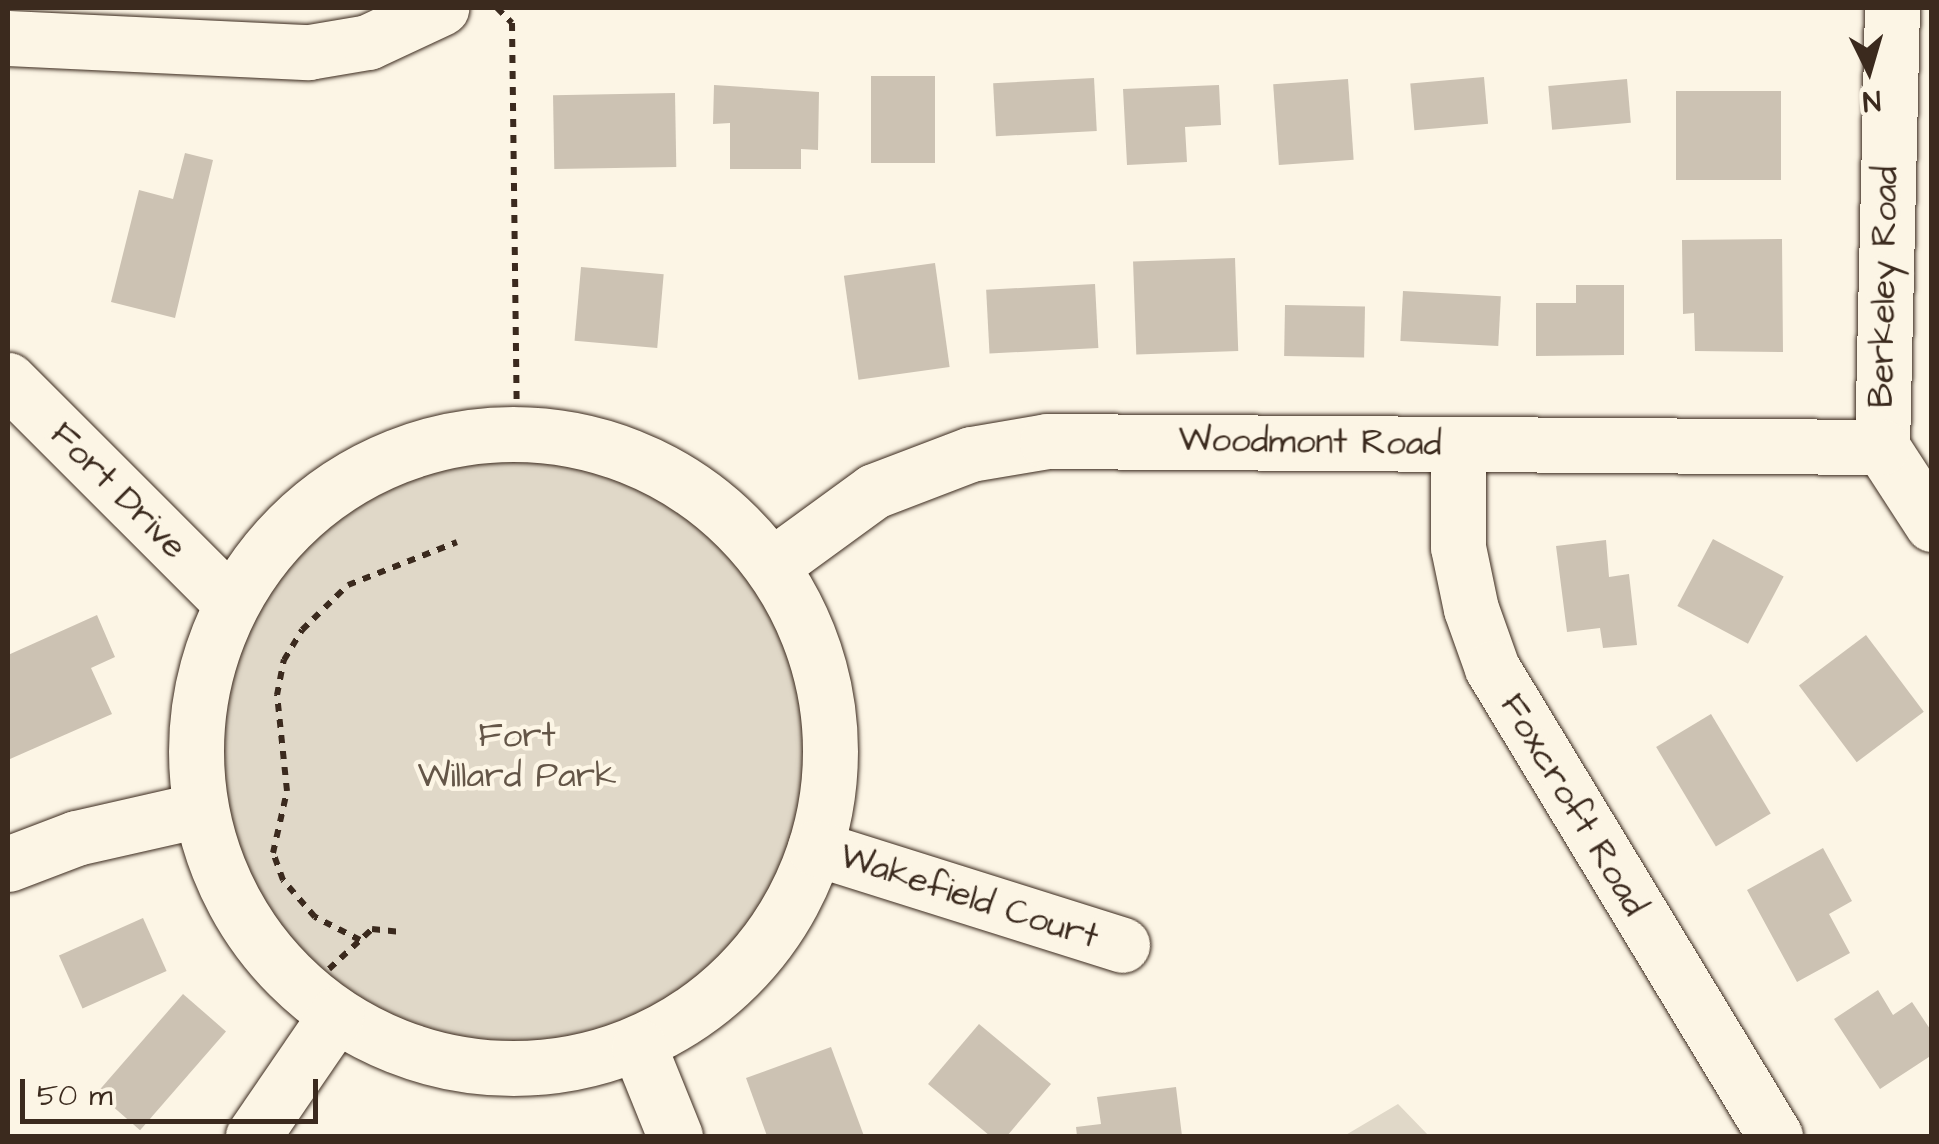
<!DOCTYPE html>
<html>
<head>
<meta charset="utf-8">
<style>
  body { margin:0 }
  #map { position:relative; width:1939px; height:1144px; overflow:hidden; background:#fcf5e5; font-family:"Architects Daughter",sans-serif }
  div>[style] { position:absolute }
  .green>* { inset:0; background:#e0d8c8 }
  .round { border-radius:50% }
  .building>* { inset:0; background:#ccc2b3; transform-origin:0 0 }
  .path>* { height:6px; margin-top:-3px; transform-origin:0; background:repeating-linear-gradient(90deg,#3b2a1e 0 8px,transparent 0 16px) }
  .roads { filter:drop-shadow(0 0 2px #3b2a1e) drop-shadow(0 0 2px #3b2a1e) }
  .minor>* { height:55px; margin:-27.5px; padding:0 27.5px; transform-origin:27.5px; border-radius:27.5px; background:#fcf5e5 }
  .minor>.ring { margin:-27.5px; padding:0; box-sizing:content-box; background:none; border:55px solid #fcf5e5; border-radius:50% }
  span { translate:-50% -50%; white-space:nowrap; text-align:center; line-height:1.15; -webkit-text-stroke:9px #fcf5e5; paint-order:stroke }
  .street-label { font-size:35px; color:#3b2a1e }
  .park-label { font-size:35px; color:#645648 }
  .frame { position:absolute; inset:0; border:10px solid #3b2a1e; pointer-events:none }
  .north { position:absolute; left:1819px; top:20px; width:100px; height:100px; -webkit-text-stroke:8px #fcf5e5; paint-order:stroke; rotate:175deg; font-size:28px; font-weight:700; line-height:40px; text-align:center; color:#3b2a1e }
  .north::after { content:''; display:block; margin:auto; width:35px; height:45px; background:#3b2a1e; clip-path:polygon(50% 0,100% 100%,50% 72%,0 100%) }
  .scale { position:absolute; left:20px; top:1079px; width:298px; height:45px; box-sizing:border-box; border:5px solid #3b2a1e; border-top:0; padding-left:12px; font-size:30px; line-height:35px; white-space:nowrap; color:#3b2a1e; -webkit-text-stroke:8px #fcf5e5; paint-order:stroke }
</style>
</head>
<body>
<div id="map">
  <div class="green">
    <i class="round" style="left:222px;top:462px;width:586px;height:586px"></i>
    <i style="clip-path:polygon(1398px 1104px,1429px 1136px,1344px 1136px)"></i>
  </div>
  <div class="building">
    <i style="left:871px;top:76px;width:64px;height:87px"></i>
    <i style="left:1484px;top:77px;width:47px;height:74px;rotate:85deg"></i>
    <i style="left:1094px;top:78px;width:53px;height:101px;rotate:87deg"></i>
    <i style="left:1348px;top:79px;width:81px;height:75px;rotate:86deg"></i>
    <i style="left:1627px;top:79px;width:44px;height:79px;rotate:85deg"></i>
    <i style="clip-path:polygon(714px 85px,819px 92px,818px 150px,801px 149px,801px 169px,730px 169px,730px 123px,713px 124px)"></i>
    <i style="clip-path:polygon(1219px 85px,1221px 125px,1185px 127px,1187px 162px,1127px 165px,1123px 89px)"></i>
    <i style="left:1781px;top:91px;width:89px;height:105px;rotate:90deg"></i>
    <i style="left:675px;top:93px;width:74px;height:122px;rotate:89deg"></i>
    <i style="clip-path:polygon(185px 153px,213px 160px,175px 318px,111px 302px,139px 190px,173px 199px)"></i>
    <i style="clip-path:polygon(1782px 239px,1783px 352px,1695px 351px,1694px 313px,1683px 314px,1682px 240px)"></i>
    <i style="left:1235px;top:258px;width:93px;height:102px;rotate:88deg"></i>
    <i style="left:935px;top:263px;width:105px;height:92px;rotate:82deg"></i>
    <i style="left:581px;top:267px;width:83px;height:74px;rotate:5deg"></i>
    <i style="left:1095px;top:284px;width:64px;height:109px;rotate:87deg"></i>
    <i style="clip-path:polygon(1576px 285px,1624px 285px,1624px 355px,1536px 356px,1536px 303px,1576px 303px)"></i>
    <i style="left:1403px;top:291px;width:98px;height:50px;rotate:3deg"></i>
    <i style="left:1285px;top:305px;width:80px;height:51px;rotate:1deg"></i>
    <i style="left:1713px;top:539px;width:80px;height:76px;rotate:28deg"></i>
    <i style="clip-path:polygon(1606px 540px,1609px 577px,1629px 574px,1637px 645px,1603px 648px,1600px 628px,1567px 632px,1556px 546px)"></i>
    <i style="clip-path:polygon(97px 615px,115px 657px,91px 668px,112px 714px,10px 759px,8px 655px)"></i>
    <i style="left:1866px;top:635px;width:96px;height:84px;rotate:53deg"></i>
    <i style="left:1711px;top:714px;width:116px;height:64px;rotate:59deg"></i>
    <i style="clip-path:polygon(1823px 848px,1852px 901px,1829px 914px,1850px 953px,1797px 982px,1747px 890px)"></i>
    <i style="left:143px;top:918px;width:58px;height:92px;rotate:66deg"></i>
    <i style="clip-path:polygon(1878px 990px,1893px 1015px,1912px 1002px,1932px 1032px,1932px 1055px,1880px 1089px,1834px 1019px)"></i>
    <i style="left:183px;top:994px;width:57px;height:131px;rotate:41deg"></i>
    <i style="clip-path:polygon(979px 1024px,1051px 1084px,1007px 1136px,990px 1136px,928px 1084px)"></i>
    <i style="clip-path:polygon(831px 1047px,864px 1136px,767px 1136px,746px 1078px)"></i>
    <i style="clip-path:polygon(1176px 1087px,1182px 1136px,1077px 1136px,1076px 1127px,1101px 1124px,1097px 1097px)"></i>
  </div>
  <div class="path">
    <i style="left:497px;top:8px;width:21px;rotate:45deg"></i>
    <i style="left:512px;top:23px;width:407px;rotate:89.3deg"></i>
    <i style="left:360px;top:940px;width:51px;rotate:-152.9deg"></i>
    <i style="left:315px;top:917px;width:49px;rotate:-130.9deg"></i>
    <i style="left:283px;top:880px;width:29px;rotate:-110deg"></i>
    <i style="left:273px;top:853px;width:64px;rotate:-77.3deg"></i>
    <i style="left:287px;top:791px;width:97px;rotate:-95.9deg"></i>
    <i style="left:277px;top:695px;width:36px;rotate:-79deg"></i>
    <i style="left:284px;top:660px;width:35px;rotate:-59deg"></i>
    <i style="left:302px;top:630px;width:64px;rotate:-44.4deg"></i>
    <i style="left:348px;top:585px;width:117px;rotate:-21.5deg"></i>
    <i style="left:329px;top:969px;width:59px;rotate:-42.9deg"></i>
    <i style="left:372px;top:929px;width:29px;rotate:6deg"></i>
  </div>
  <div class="roads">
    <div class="minor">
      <i style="left:8px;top:38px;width:301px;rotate:2.7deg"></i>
      <i style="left:309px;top:52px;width:60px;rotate:-9.6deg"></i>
      <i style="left:368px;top:42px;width:81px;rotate:-25deg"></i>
      <i style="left:8px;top:380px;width:313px;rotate:45deg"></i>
      <i class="ring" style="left:196px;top:434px;width:579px;height:579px"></i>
      <i style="left:1458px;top:444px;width:103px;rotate:90deg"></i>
      <i style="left:1458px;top:547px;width:63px;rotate:78.2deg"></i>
      <i style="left:1471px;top:609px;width:63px;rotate:70.4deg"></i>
      <i style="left:1492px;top:668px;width:547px;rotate:58.84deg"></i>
      <i style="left:1882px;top:447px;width:439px;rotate:-88.7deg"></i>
      <i style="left:1882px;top:447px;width:92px;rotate:57deg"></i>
      <i style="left:771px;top:566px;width:127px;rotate:-36.1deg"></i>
      <i style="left:874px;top:491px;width:104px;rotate:-20.9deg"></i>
      <i style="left:971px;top:454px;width:77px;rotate:-9.7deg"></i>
      <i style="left:1047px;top:441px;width:835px;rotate:0.41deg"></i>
      <i style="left:815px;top:848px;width:322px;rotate:17.5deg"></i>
      <i style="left:8px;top:864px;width:73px;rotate:-20.9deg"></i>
      <i style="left:76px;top:838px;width:126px;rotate:-12.8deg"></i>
      <i style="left:639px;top:1047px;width:96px;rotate:68deg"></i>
      <i style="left:253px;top:1136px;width:147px;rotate:-55.6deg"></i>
    </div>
  </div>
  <div class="street-label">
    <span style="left:1884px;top:287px;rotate:-89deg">Berkeley Road</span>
    <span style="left:1310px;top:442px;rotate:1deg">Woodmont Road</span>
    <span style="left:118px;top:491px;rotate:45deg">Fort Drive</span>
    <span style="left:1573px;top:805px;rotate:59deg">Foxcroft Road</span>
    <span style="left:969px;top:897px;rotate:18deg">Wakefield Court</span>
  </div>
  <div class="park-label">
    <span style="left:517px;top:756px">Fort<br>Willard Park</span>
  </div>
  <div class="frame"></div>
  <div class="north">N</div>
  <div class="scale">50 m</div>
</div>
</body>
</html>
